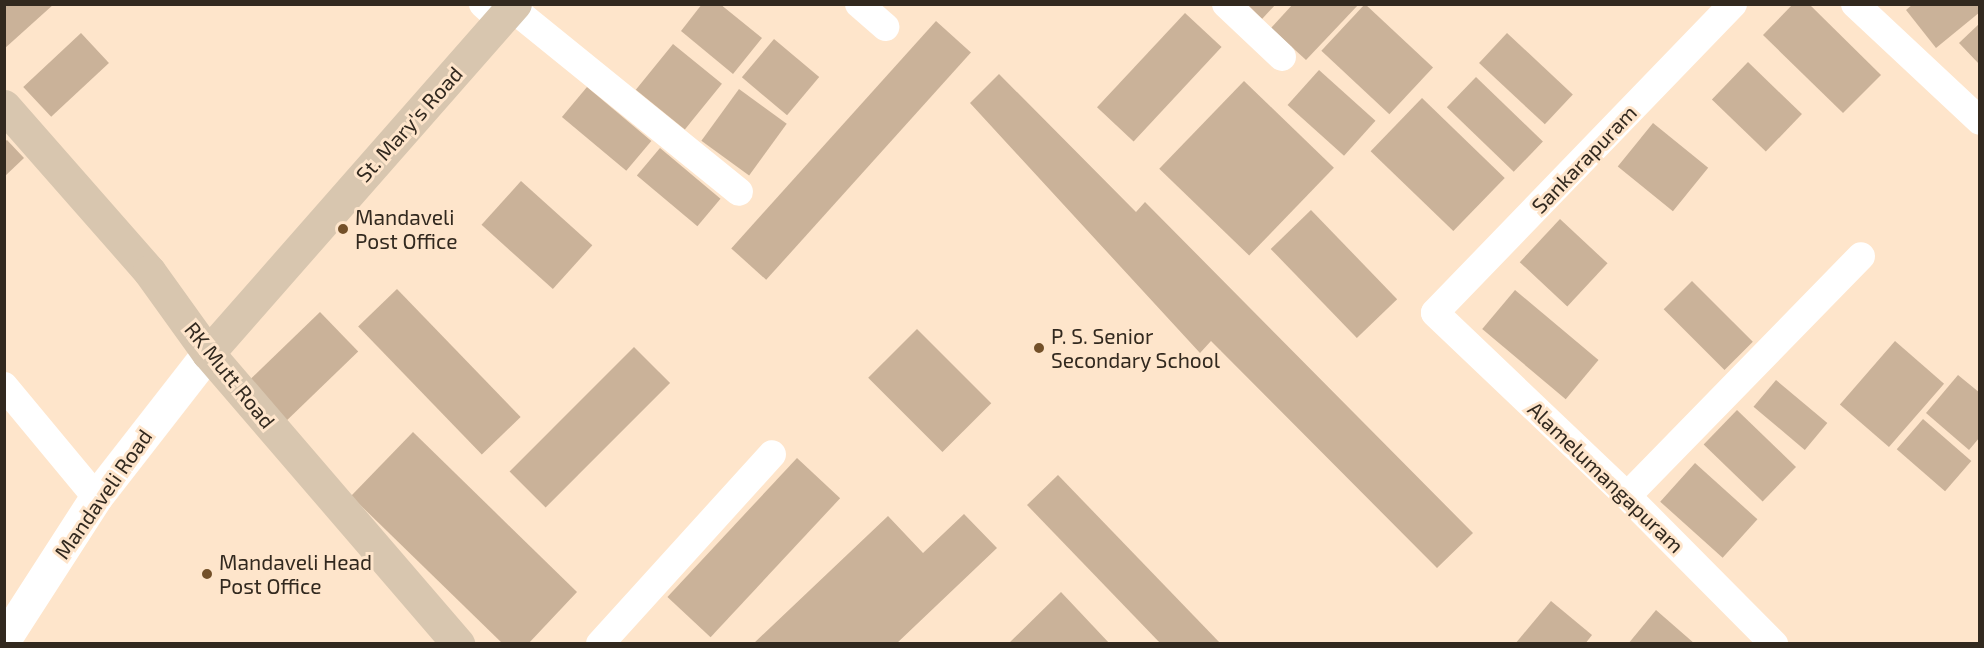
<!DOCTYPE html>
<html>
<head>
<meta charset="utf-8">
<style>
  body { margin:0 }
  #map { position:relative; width:1984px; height:648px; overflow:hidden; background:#fee5cb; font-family:"Exo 2",sans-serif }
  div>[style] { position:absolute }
  .building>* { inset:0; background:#cab299; transform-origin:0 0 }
  .minor>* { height:28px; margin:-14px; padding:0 14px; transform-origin:14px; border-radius:14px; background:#fff }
  .tertiary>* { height:33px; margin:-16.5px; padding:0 16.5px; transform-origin:16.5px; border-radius:16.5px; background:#fff }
  .secondary>* { height:33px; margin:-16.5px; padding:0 16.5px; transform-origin:16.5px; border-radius:16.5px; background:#d8c6af }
  .dots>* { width:16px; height:16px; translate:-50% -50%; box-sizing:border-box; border:3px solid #fee5cb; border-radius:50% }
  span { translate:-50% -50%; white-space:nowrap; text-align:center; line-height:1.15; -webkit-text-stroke:6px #fee5cb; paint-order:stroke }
  .street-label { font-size:21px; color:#32291f }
  .poi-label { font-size:21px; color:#32291f }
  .left { translate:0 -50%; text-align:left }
  .frame { position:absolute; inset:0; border:6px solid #32291f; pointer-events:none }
</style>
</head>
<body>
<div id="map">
  <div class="building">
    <i style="clip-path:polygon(4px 4px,54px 4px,4px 49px)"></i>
    <i style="clip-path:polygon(702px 4px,720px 4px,762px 38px,733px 74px,681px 31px)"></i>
    <i style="clip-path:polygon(1247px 4px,1276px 4px,1262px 19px)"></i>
    <i style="clip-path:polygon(1293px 4px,1359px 4px,1306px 60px,1271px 28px)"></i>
    <i style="left:1365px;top:4px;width:93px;height:64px;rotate:43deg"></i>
    <i style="clip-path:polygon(1793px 4px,1809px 4px,1881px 75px,1843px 113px,1763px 35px)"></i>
    <i style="clip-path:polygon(1913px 4px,1980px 4px,1980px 12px,1936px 48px,1906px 10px)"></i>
    <i style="left:1185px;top:13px;width:50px;height:129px;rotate:43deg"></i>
    <i style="left:936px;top:21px;width:47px;height:306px;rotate:42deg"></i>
    <i style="clip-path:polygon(1980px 23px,1980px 65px,1959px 43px)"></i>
    <i style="left:81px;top:33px;width:41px;height:79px;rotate:47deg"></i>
    <i style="left:1507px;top:33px;width:90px;height:41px;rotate:43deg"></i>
    <i style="left:774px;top:39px;width:59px;height:50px;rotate:40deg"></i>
    <i style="left:673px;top:44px;width:63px;height:59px;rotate:39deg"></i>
    <i style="left:1748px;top:62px;width:75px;height:52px;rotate:44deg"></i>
    <i style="left:1319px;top:70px;width:76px;height:47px;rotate:42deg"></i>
    <i style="clip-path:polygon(999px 74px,1136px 212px,1145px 202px,1473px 533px,1437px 568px,1211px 341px,1200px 353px,970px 103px)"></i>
    <i style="left:1476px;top:77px;width:93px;height:42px;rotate:44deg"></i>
    <i style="left:1244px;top:81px;width:125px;height:122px;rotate:44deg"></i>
    <i style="left:587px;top:87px;width:84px;height:39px;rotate:40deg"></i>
    <i style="left:739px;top:89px;width:59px;height:64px;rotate:36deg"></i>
    <i style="left:1422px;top:98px;width:115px;height:74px;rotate:44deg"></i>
    <i style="left:1653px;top:123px;width:71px;height:56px;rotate:39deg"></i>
    <i style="clip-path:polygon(7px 140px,24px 158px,4px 177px,4px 142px)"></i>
    <i style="left:660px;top:148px;width:79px;height:36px;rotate:40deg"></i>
    <i style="left:521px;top:181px;width:96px;height:59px;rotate:42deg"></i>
    <i style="left:1311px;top:210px;width:124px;height:56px;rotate:46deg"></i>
    <i style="left:1560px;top:219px;width:65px;height:59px;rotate:43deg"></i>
    <i style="left:1692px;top:281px;width:86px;height:40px;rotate:45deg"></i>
    <i style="left:397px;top:289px;width:178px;height:54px;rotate:46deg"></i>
    <i style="left:1515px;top:290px;width:109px;height:51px;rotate:40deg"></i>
    <i style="left:320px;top:312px;width:55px;height:103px;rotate:46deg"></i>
    <i style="left:917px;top:329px;width:105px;height:69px;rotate:45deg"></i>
    <i style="left:1895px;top:341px;width:65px;height:84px;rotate:41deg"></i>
    <i style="left:634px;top:347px;width:51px;height:176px;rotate:45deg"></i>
    <i style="clip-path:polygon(1958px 375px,1980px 393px,1980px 437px,1969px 450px,1926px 413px)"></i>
    <i style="left:1776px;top:380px;width:67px;height:35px;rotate:40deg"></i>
    <i style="left:1737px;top:410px;width:82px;height:48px;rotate:44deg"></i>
    <i style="left:1923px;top:419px;width:64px;height:40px;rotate:41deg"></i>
    <i style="clip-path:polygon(413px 432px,577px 592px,528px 644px,503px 644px,351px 496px)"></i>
    <i style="left:797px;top:458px;width:59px;height:190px;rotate:43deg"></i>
    <i style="left:1695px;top:463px;width:84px;height:52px;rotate:42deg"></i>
    <i style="clip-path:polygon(1058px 475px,1221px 644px,1161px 644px,1027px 505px)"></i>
    <i style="clip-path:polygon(964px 514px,997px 548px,896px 644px,753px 644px,888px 516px,923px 553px)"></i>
    <i style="clip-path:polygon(1061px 592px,1110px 644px,1008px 644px)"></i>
    <i style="clip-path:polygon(1551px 601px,1592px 635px,1585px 644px,1515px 644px)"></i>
    <i style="clip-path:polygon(1656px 610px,1695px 644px,1628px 644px)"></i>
  </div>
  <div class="minor">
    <i style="left:483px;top:4px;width:25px;rotate:42deg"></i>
    <i style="left:859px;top:4px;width:35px;rotate:41deg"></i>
    <i style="left:1226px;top:4px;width:77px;rotate:43.4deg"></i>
    <i style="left:1733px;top:4px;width:429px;rotate:134deg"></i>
    <i style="left:1435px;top:313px;width:265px;rotate:43.6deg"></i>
    <i style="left:1627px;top:496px;width:209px;rotate:45.2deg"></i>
    <i style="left:1855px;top:4px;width:171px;rotate:43.1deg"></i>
    <i style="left:512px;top:8px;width:292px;rotate:39deg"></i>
    <i style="left:4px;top:386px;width:144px;rotate:50.3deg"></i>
    <i style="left:1627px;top:496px;width:335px;rotate:-45.7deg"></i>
    <i style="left:600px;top:644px;width:256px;rotate:-47.8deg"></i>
  </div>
  <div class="tertiary">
    <i style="left:4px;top:640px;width:170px;rotate:-57.2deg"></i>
    <i style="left:96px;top:497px;width:182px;rotate:-52.1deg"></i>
  </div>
  <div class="secondary">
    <i style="left:4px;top:106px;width:220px;rotate:48.7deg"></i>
    <i style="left:149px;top:271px;width:101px;rotate:54.3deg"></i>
    <i style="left:208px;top:353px;width:384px;rotate:49.3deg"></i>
    <i style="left:208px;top:353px;width:465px;rotate:-48.7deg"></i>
  </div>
  <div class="dots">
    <i style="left:343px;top:229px;background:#735029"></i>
    <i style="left:1039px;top:348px;background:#735029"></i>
    <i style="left:207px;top:574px;background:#735029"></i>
  </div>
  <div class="street-label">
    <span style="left:409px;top:124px;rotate:-48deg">St. Mary's Road</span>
    <span style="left:1584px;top:159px;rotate:-46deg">Sankarapuram</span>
    <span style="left:230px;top:375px;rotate:51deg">RK Mutt Road</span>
    <span style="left:1606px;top:477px;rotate:44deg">Alamelumangapuram</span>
    <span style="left:103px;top:494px;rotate:-55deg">Mandaveli Road</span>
  </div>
  <div class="poi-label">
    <span class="left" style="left:355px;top:229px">Mandaveli<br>Post Office</span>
    <span class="left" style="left:1051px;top:348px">P. S. Senior<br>Secondary School</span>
    <span class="left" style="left:219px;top:574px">Mandaveli Head<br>Post Office</span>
  </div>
  <div class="frame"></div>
</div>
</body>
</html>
